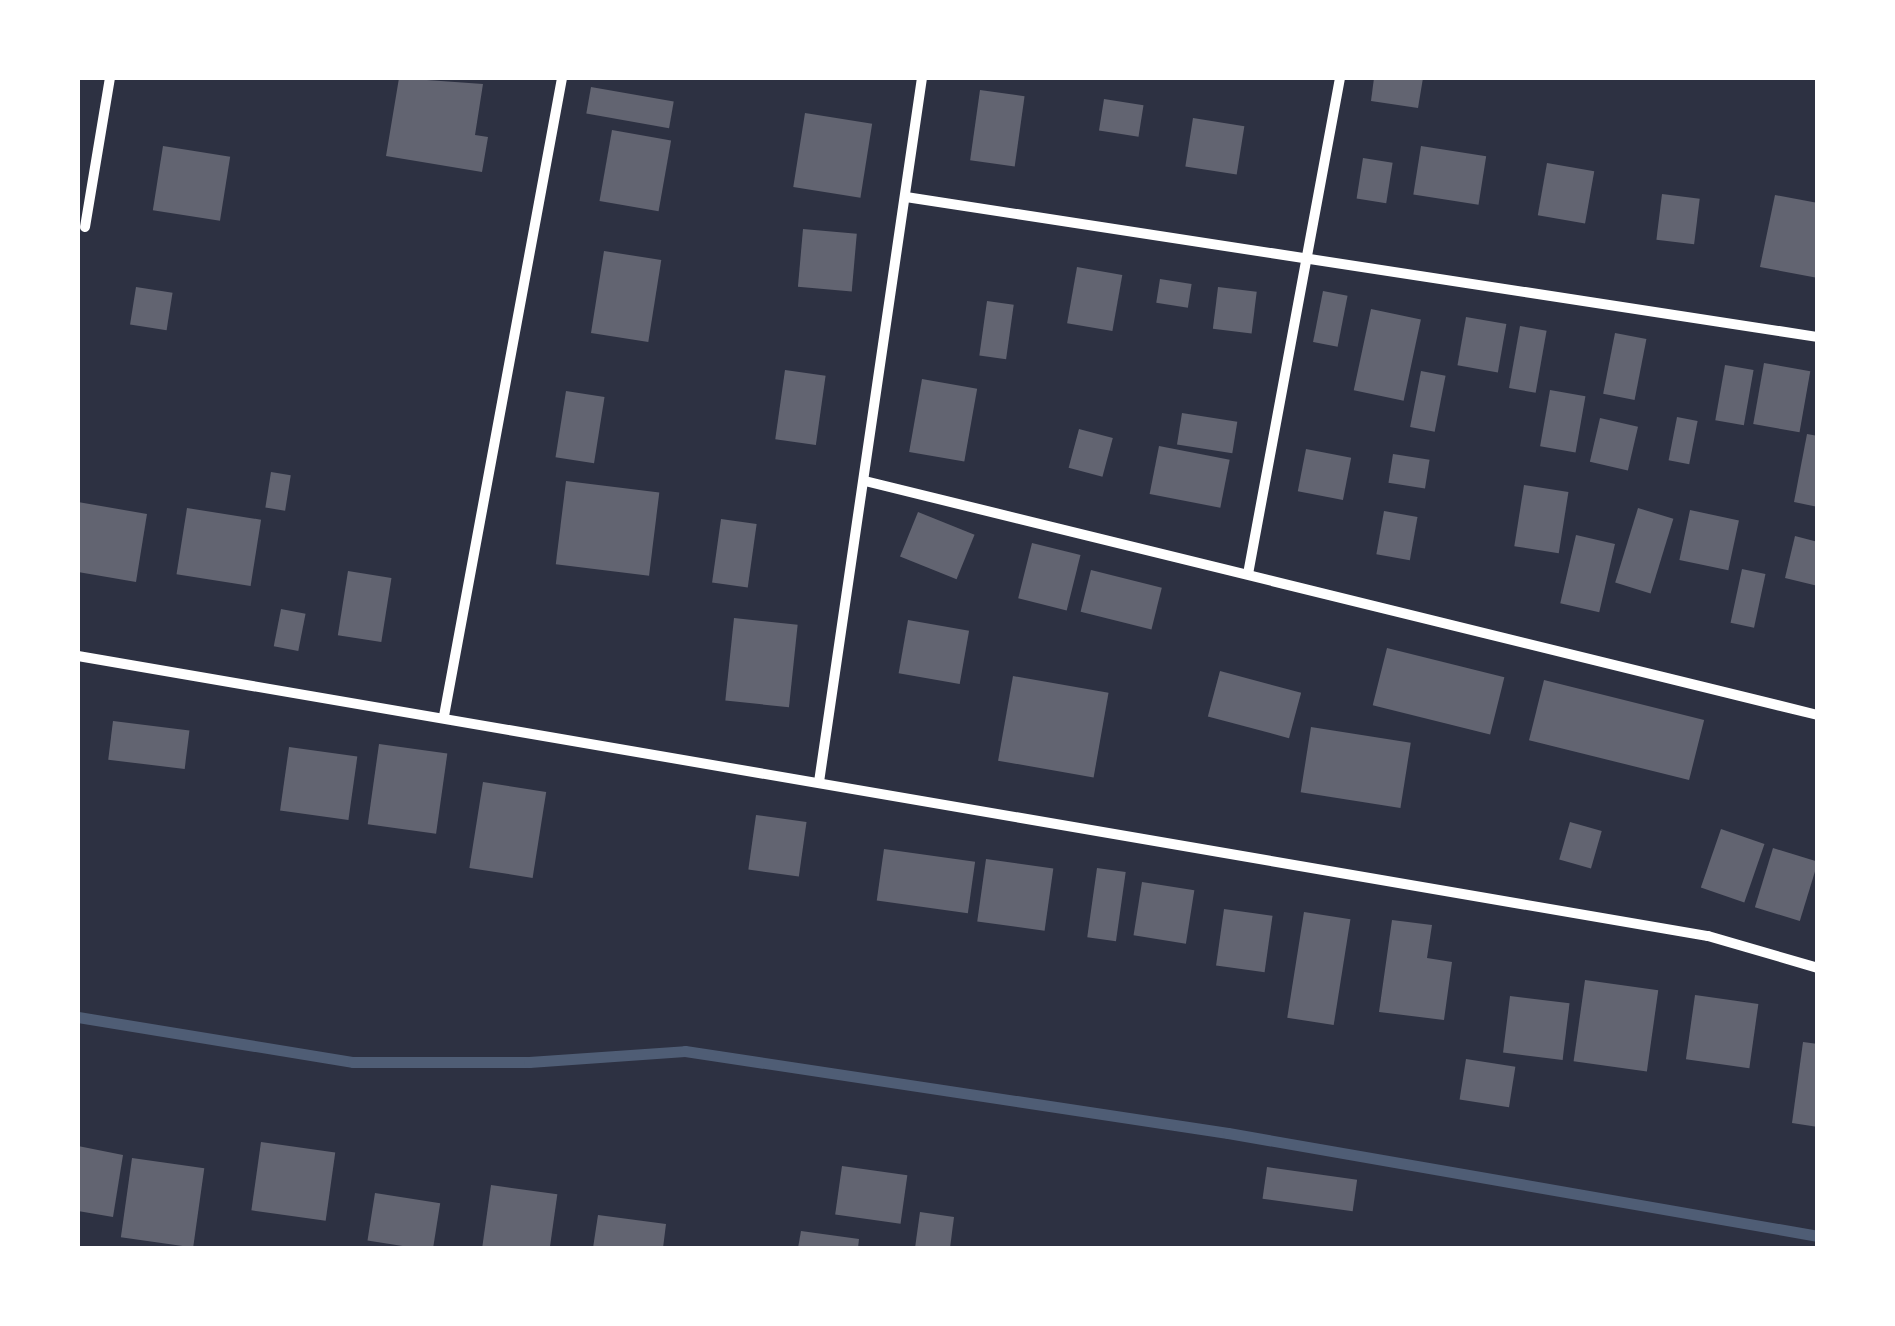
<!DOCTYPE html>
<html>
<head>
<meta charset="utf-8">
<style>
  body { margin:0 }
  #map { position:relative; width:1895px; height:1326px; overflow:hidden; background:#2d3142; font-family:Commissioner,sans-serif }
  div>[style] { position:absolute }
  .stream>* { height:11px; margin:-5.5px; padding:0 5.5px; transform-origin:5.5px; border-radius:5.5px; background:#4f5d75 }
  .building>* { inset:0; background:#626471; transform-origin:0 0 }
  .minor>* { height:10px; margin:-5px; padding:0 5px; transform-origin:5px; border-radius:5px; background:#fff }
  span { translate:-50% -50%; white-space:nowrap; text-align:center; line-height:1.15; -webkit-text-stroke:9px #fff; paint-order:stroke }
  .frame { position:absolute; inset:0; border:80px solid #fff; pointer-events:none }
</style>
</head>
<body>
<div id="map">
  <div class="stream">
    <i style="left:78px;top:1017px;width:279px;rotate:9.3deg"></i>
    <i style="left:353px;top:1062px;width:176px"></i>
    <i style="left:529px;top:1062px;width:156px;rotate:-4deg"></i>
    <i style="left:685px;top:1051px;width:549px;rotate:8.59deg"></i>
    <i style="left:1228px;top:1133px;width:599px;rotate:9.9deg"></i>
  </div>
  <div class="building">
    <i style="clip-path:polygon(399px 78px,483px 84px,475px 135px,488px 137px,482px 172px,386px 156px)"></i>
    <i style="clip-path:polygon(1374px 78px,1423px 78px,1418px 108px,1371px 101px)"></i>
    <i style="left:591px;top:87px;width:84px;height:27px;rotate:10deg"></i>
    <i style="left:980px;top:90px;width:45px;height:71px;rotate:8deg"></i>
    <i style="left:1104px;top:99px;width:40px;height:32px;rotate:9deg"></i>
    <i style="left:805px;top:113px;width:68px;height:75px;rotate:9deg"></i>
    <i style="left:1193px;top:118px;width:52px;height:49px;rotate:9deg"></i>
    <i style="left:612px;top:130px;width:60px;height:72px;rotate:10deg"></i>
    <i style="left:163px;top:146px;width:68px;height:65px;rotate:9deg"></i>
    <i style="left:1421px;top:146px;width:66px;height:49px;rotate:9deg"></i>
    <i style="left:1363px;top:158px;width:30px;height:41px;rotate:9deg"></i>
    <i style="left:1547px;top:163px;width:48px;height:53px;rotate:10deg"></i>
    <i style="left:1662px;top:194px;width:38px;height:46px;rotate:7deg"></i>
    <i style="clip-path:polygon(1775px 195px,1818px 203px,1818px 278px,1760px 267px)"></i>
    <i style="left:803px;top:229px;width:54px;height:58px;rotate:5deg"></i>
    <i style="left:604px;top:251px;width:58px;height:83px;rotate:9deg"></i>
    <i style="left:1077px;top:267px;width:46px;height:57px;rotate:10deg"></i>
    <i style="left:1160px;top:279px;width:32px;height:24px;rotate:9deg"></i>
    <i style="left:136px;top:287px;width:37px;height:38px;rotate:9deg"></i>
    <i style="left:1218px;top:287px;width:39px;height:42px;rotate:7deg"></i>
    <i style="left:1323px;top:291px;width:25px;height:52px;rotate:11deg"></i>
    <i style="left:987px;top:301px;width:27px;height:55px;rotate:8deg"></i>
    <i style="left:1371px;top:309px;width:51px;height:83px;rotate:12deg"></i>
    <i style="left:1466px;top:317px;width:41px;height:49px;rotate:10deg"></i>
    <i style="left:1520px;top:326px;width:27px;height:63px;rotate:10deg"></i>
    <i style="left:1615px;top:333px;width:32px;height:62px;rotate:11deg"></i>
    <i style="left:1764px;top:363px;width:47px;height:62px;rotate:10deg"></i>
    <i style="left:1725px;top:365px;width:29px;height:56px;rotate:10deg"></i>
    <i style="left:785px;top:370px;width:41px;height:70px;rotate:8deg"></i>
    <i style="left:1421px;top:371px;width:25px;height:57px;rotate:11deg"></i>
    <i style="left:922px;top:379px;width:56px;height:74px;rotate:10deg"></i>
    <i style="left:1550px;top:390px;width:36px;height:57px;rotate:10deg"></i>
    <i style="left:566px;top:391px;width:39px;height:67px;rotate:9deg"></i>
    <i style="left:1182px;top:413px;width:56px;height:32px;rotate:9deg"></i>
    <i style="left:1677px;top:417px;width:21px;height:44px;rotate:11deg"></i>
    <i style="left:1600px;top:418px;width:39px;height:45px;rotate:13deg"></i>
    <i style="left:1079px;top:429px;width:35px;height:40px;rotate:15deg"></i>
    <i style="clip-path:polygon(1807px 434px,1818px 436px,1818px 507px,1794px 502px)"></i>
    <i style="left:1159px;top:446px;width:72px;height:49px;rotate:11deg"></i>
    <i style="left:1306px;top:449px;width:46px;height:43px;rotate:11deg"></i>
    <i style="left:1393px;top:454px;width:37px;height:29px;rotate:9deg"></i>
    <i style="left:271px;top:472px;width:20px;height:36px;rotate:9deg"></i>
    <i style="left:566px;top:481px;width:94px;height:84px;rotate:7deg"></i>
    <i style="left:1524px;top:485px;width:45px;height:62px;rotate:9deg"></i>
    <i style="clip-path:polygon(78px 502px,147px 514px,136px 582px,78px 572px)"></i>
    <i style="left:187px;top:508px;width:75px;height:67px;rotate:9deg"></i>
    <i style="left:1638px;top:508px;width:37px;height:78px;rotate:17deg"></i>
    <i style="left:1690px;top:510px;width:50px;height:51px;rotate:12deg"></i>
    <i style="left:1384px;top:511px;width:34px;height:44px;rotate:10deg"></i>
    <i style="left:918px;top:512px;width:61px;height:48px;rotate:22deg"></i>
    <i style="left:721px;top:519px;width:36px;height:64px;rotate:8deg"></i>
    <i style="left:1576px;top:535px;width:40px;height:70px;rotate:13deg"></i>
    <i style="clip-path:polygon(1795px 536px,1818px 542px,1818px 586px,1785px 578px)"></i>
    <i style="left:1032px;top:543px;width:50px;height:57px;rotate:14deg"></i>
    <i style="left:1742px;top:569px;width:24px;height:55px;rotate:12deg"></i>
    <i style="left:1091px;top:570px;width:73px;height:43px;rotate:14deg"></i>
    <i style="left:348px;top:571px;width:44px;height:65px;rotate:9deg"></i>
    <i style="left:281px;top:609px;width:25px;height:38px;rotate:11deg"></i>
    <i style="left:734px;top:618px;width:64px;height:83px;rotate:6deg"></i>
    <i style="left:908px;top:620px;width:62px;height:54px;rotate:10deg"></i>
    <i style="left:1387px;top:648px;width:121px;height:59px;rotate:14deg"></i>
    <i style="left:1220px;top:671px;width:84px;height:47px;rotate:15deg"></i>
    <i style="left:1013px;top:676px;width:97px;height:86px;rotate:10deg"></i>
    <i style="left:1544px;top:680px;width:165px;height:62px;rotate:14deg"></i>
    <i style="left:113px;top:721px;width:77px;height:39px;rotate:7deg"></i>
    <i style="left:1311px;top:727px;width:101px;height:66px;rotate:9deg"></i>
    <i style="left:379px;top:744px;width:69px;height:81px;rotate:8deg"></i>
    <i style="left:289px;top:747px;width:69px;height:64px;rotate:8deg"></i>
    <i style="left:483px;top:782px;width:64px;height:87px;rotate:9deg"></i>
    <i style="left:756px;top:815px;width:51px;height:55px;rotate:8deg"></i>
    <i style="left:1570px;top:822px;width:33px;height:39px;rotate:16deg"></i>
    <i style="left:1721px;top:829px;width:46px;height:62px;rotate:19deg"></i>
    <i style="left:1773px;top:848px;width:47px;height:62px;rotate:17deg"></i>
    <i style="left:884px;top:849px;width:92px;height:52px;rotate:8deg"></i>
    <i style="left:986px;top:859px;width:68px;height:63px;rotate:8deg"></i>
    <i style="left:1097px;top:868px;width:29px;height:70px;rotate:8deg"></i>
    <i style="left:1142px;top:882px;width:53px;height:54px;rotate:9deg"></i>
    <i style="left:1224px;top:909px;width:49px;height:57px;rotate:8deg"></i>
    <i style="left:1304px;top:912px;width:47px;height:107px;rotate:9deg"></i>
    <i style="clip-path:polygon(1392px 920px,1432px 925px,1427px 958px,1452px 962px,1444px 1020px,1379px 1012px)"></i>
    <i style="left:1585px;top:980px;width:74px;height:82px;rotate:8deg"></i>
    <i style="left:1695px;top:995px;width:64px;height:65px;rotate:8deg"></i>
    <i style="left:1510px;top:996px;width:60px;height:57px;rotate:7deg"></i>
    <i style="clip-path:polygon(1803px 1042px,1818px 1044px,1818px 1127px,1792px 1123px)"></i>
    <i style="left:1466px;top:1059px;width:50px;height:41px;rotate:9deg"></i>
    <i style="left:261px;top:1142px;width:75px;height:69px;rotate:8deg"></i>
    <i style="clip-path:polygon(78px 1146px,123px 1155px,113px 1217px,78px 1211px)"></i>
    <i style="left:132px;top:1158px;width:73px;height:80px;rotate:8deg"></i>
    <i style="left:842px;top:1166px;width:66px;height:49px;rotate:8deg"></i>
    <i style="left:1267px;top:1167px;width:91px;height:32px;rotate:8deg"></i>
    <i style="left:491px;top:1185px;width:67px;height:62px;rotate:8deg"></i>
    <i style="left:375px;top:1193px;width:66px;height:48px;rotate:9deg"></i>
    <i style="clip-path:polygon(920px 1212px,954px 1217px,950px 1248px,915px 1248px)"></i>
    <i style="clip-path:polygon(598px 1215px,666px 1224px,663px 1248px,593px 1248px)"></i>
    <i style="clip-path:polygon(801px 1231px,859px 1239px,858px 1248px,798px 1248px)"></i>
  </div>
  <div class="minor">
    <i style="left:906px;top:197px;width:923px;rotate:8.73deg"></i>
    <i style="left:85px;top:227px;width:151px;rotate:-80.5deg"></i>
    <i style="left:865px;top:481px;width:981px;rotate:13.8deg"></i>
    <i style="left:1248px;top:574px;width:504px;rotate:-79.49deg"></i>
    <i style="left:78px;top:656px;width:1654px;rotate:9.75deg"></i>
    <i style="left:1708px;top:936px;width:115px;rotate:16.2deg"></i>
    <i style="left:444px;top:716px;width:649px;rotate:-79.52deg"></i>
    <i style="left:819px;top:782px;width:711px;rotate:-81.68deg"></i>
  </div>
  <div class="frame"></div>
</div>
</body>
</html>
